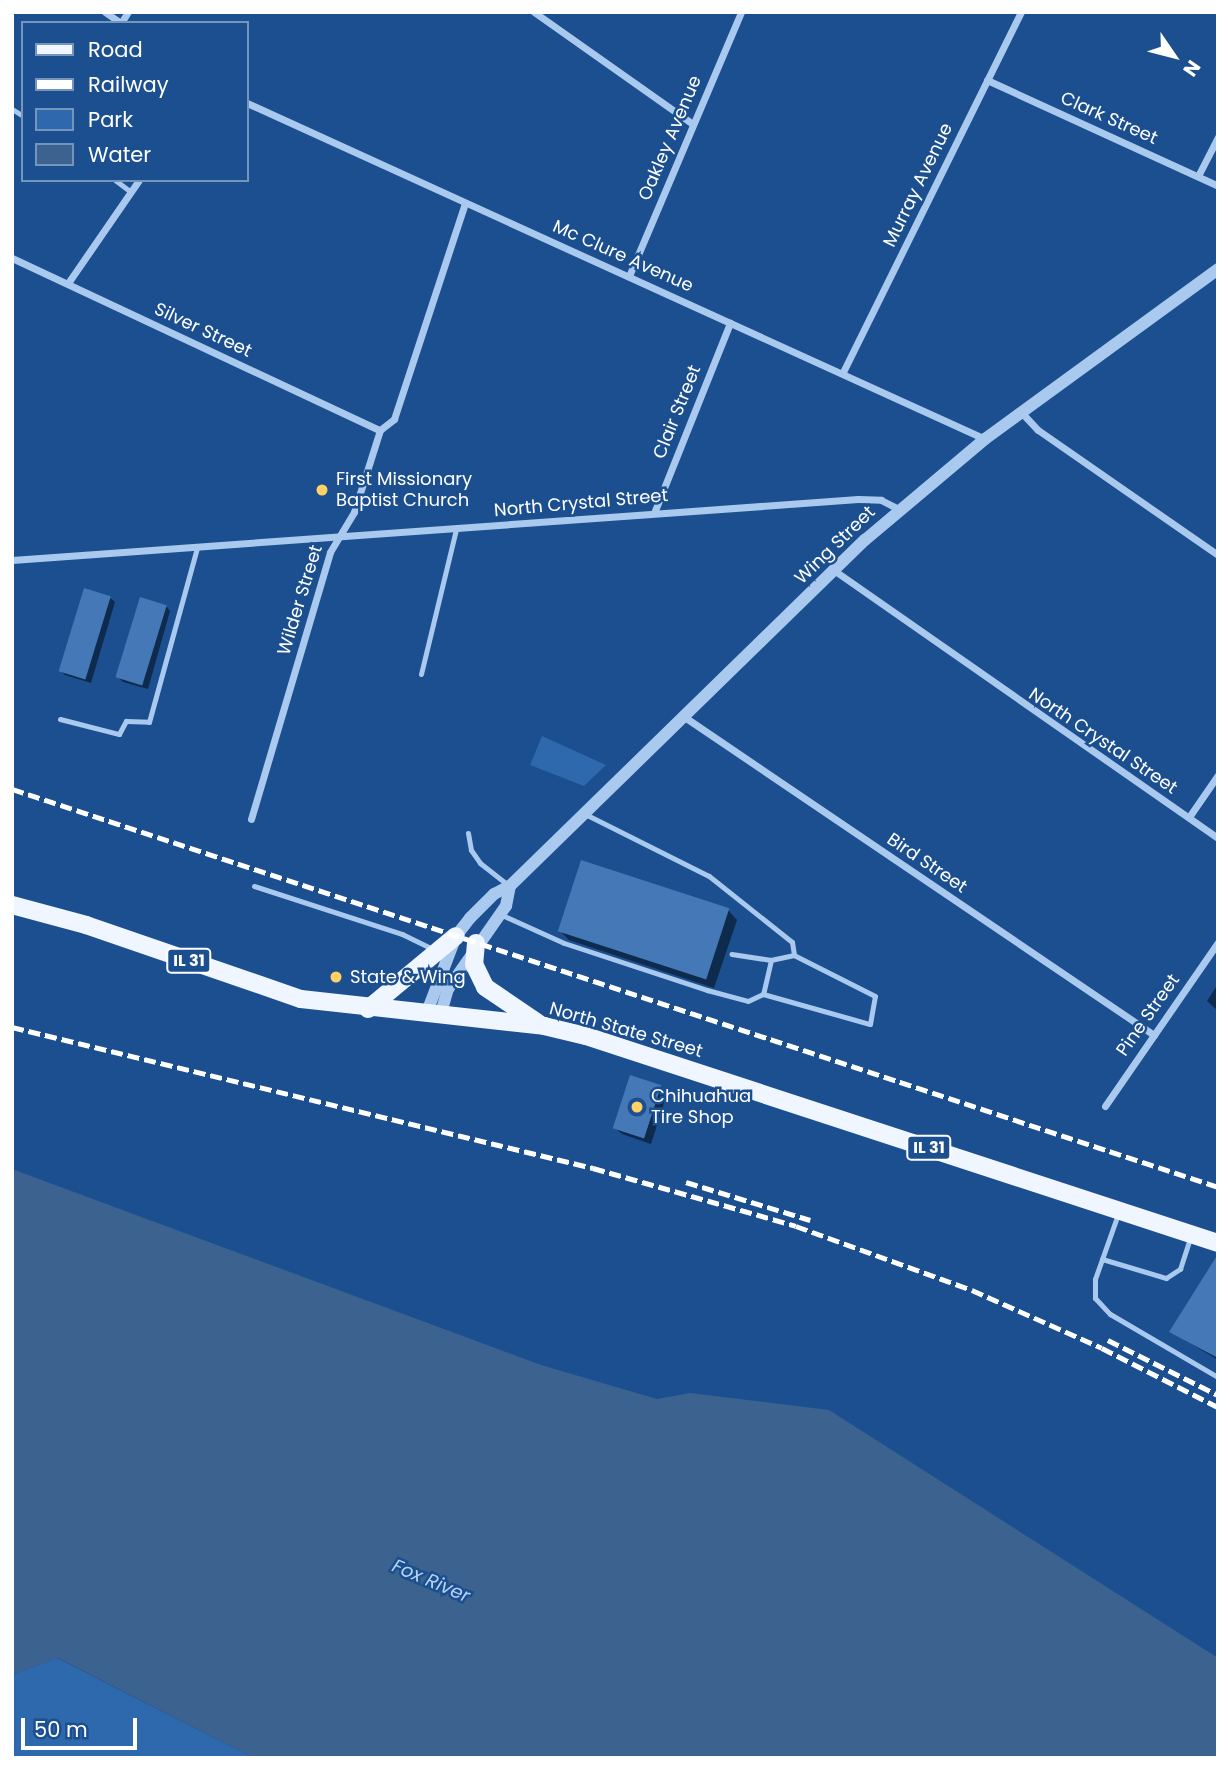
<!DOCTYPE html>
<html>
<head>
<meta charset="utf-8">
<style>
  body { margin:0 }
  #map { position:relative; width:1230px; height:1770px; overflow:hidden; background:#1b4f8f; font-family:Poppins,sans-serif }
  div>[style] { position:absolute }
  .green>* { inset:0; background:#2e69ad }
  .water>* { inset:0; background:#3c6290 }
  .shadow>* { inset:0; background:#0007 }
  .building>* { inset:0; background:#4478b7; transform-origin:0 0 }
  .service>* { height:5px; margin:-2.5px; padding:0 2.5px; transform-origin:2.5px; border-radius:2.5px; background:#a9c9ee }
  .minor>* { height:7px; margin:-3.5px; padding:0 3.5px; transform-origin:3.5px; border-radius:3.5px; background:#a9c9ee }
  .tertiary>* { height:12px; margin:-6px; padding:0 6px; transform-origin:6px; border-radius:6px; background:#a9c9ee }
  .primary>* { height:18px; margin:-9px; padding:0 9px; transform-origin:9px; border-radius:9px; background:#f0f6ff }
  .rail>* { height:4.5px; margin-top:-2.25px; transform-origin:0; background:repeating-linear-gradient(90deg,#fff 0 12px,transparent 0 17px) }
  .dots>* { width:19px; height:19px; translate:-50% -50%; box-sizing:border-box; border:4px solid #1b4f8f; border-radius:50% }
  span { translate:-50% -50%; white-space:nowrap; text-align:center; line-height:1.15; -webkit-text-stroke:5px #1b4f8f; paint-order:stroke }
  .shield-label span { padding:2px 5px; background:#1b4f8f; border:2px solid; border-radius:5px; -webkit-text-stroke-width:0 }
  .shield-label { font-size:16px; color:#fff; font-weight:700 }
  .street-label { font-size:18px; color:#fff }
  .poi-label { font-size:18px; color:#fff }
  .left { translate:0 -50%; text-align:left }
  .water-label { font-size:19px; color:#b5d3f5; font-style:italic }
  .frame { position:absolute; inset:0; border:14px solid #fff; pointer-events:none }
  .legend { position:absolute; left:21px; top:21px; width:228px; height:161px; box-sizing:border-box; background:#1b4f8f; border:2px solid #7695bc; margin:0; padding:9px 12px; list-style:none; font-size:21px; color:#fff }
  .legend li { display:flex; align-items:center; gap:14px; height:35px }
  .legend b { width:35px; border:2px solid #7695bc }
  .north { position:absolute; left:1139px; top:21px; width:70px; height:70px; -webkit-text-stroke:5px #1b4f8f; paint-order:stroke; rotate:125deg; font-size:19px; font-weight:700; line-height:28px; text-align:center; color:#fff }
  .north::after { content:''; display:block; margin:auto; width:24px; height:32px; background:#fff; clip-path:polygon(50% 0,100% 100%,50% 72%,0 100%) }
  .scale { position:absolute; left:21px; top:1718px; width:116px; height:32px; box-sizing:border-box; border:4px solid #fff; border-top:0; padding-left:9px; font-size:21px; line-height:24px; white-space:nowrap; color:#fff; -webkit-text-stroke:5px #1b4f8f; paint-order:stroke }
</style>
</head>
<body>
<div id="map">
  <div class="green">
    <i style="clip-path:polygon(542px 736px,606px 765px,584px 786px,530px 765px)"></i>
    <i style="clip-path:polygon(57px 1658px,254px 1758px,12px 1758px,12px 1675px)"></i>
  </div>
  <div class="water">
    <i style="clip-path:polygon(12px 1169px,541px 1365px,657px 1399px,690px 1393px,829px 1410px,1218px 1658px,1218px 1758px,254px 1758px,58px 1658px,12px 1675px)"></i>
  </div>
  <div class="shadow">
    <i style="clip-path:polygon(110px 598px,115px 602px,91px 683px,65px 675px,61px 671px)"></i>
    <i style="clip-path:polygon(166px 606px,170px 611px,148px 689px,123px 682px,119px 678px)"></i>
    <i style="clip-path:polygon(728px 910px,737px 920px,714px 988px,569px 940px,559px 930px)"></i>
    <i style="clip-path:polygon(1218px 984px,1218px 1011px,1207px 1001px)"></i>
    <i style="clip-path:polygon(660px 1087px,667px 1094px,651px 1144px,622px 1134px,615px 1128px)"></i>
    <i style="clip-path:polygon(1218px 1270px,1218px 1360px,1172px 1332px)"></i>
  </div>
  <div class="building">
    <i style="left:84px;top:588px;width:28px;height:87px;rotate:17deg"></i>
    <i style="left:140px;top:597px;width:28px;height:84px;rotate:17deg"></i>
    <i style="left:581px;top:860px;width:156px;height:75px;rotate:18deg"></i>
    <i style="left:630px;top:1075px;width:33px;height:56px;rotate:18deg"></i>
    <i style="clip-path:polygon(1218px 1254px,1218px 1358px,1169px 1332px)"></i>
  </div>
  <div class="service">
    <i style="left:12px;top:109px;width:13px;rotate:32deg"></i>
    <i style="left:115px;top:180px;width:20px;rotate:37deg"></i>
    <i style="left:421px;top:674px;width:149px;rotate:-76.4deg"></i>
    <i style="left:60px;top:719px;width:61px;rotate:14.3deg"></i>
    <i style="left:119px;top:734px;width:15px;rotate:-62deg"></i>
    <i style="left:126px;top:721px;width:23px;rotate:2deg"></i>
    <i style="left:149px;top:722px;width:180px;rotate:-74.6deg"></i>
    <i style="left:585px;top:814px;width:139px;rotate:26.6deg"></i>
    <i style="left:709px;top:876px;width:106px;rotate:38.5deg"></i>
    <i style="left:792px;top:942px;width:13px;rotate:81deg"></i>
    <i style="left:794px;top:955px;width:24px;rotate:168deg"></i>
    <i style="left:771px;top:960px;width:40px;rotate:-171.5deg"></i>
    <i style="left:468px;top:833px;width:17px;rotate:80deg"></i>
    <i style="left:471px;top:850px;width:16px;rotate:55deg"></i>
    <i style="left:480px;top:863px;width:36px;rotate:38deg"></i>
    <i style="left:254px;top:886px;width:156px;rotate:18deg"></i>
    <i style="left:402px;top:934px;width:37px;rotate:26deg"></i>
    <i style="left:502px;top:915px;width:68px;rotate:24.3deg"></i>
    <i style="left:564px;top:943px;width:151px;rotate:18.2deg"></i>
    <i style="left:707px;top:990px;width:42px;rotate:15deg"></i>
    <i style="left:748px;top:1001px;width:17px;rotate:-25deg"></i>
    <i style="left:771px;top:960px;width:35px;rotate:103deg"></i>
    <i style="left:763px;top:994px;width:111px;rotate:15.7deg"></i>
    <i style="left:870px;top:1024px;width:28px;rotate:-80deg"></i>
    <i style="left:875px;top:996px;width:91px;rotate:-153.2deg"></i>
    <i style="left:1118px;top:1214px;width:69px;rotate:109.5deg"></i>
    <i style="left:1095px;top:1279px;width:19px;rotate:90deg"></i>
    <i style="left:1095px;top:1298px;width:22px;rotate:47deg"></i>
    <i style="left:1110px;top:1314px;width:125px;rotate:30.3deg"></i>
    <i style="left:1102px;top:1259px;width:67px;rotate:16.5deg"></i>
    <i style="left:1166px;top:1278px;width:17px;rotate:-33deg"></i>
    <i style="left:1180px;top:1269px;width:32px;rotate:-72deg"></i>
  </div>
  <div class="minor">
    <i style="left:105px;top:12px;width:19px;rotate:35deg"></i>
    <i style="left:534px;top:12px;width:194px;rotate:35.2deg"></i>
    <i style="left:121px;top:23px;width:13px;rotate:-58deg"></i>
    <i style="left:987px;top:80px;width:254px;rotate:24.6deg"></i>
    <i style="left:247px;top:103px;width:811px;rotate:24.48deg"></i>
    <i style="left:1198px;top:176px;width:44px;rotate:-62.9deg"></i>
    <i style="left:12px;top:258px;width:406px;rotate:25.1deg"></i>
    <i style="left:629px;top:276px;width:287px;rotate:-67deg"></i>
    <i style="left:68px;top:283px;width:125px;rotate:-55.4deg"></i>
    <i style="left:843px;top:372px;width:402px;rotate:-63.7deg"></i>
    <i style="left:1022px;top:413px;width:23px;rotate:47deg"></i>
    <i style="left:1038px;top:430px;width:219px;rotate:34.8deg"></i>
    <i style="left:654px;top:513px;width:205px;rotate:-68.2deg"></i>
    <i style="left:12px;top:560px;width:848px;rotate:-4.12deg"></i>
    <i style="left:858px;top:499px;width:23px;rotate:2deg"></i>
    <i style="left:881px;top:500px;width:20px;rotate:27deg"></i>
    <i style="left:835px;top:571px;width:467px;rotate:34.9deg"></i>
    <i style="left:683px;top:716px;width:569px;rotate:34.11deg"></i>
    <i style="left:1189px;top:817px;width:51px;rotate:-55.4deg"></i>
    <i style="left:251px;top:819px;width:278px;rotate:-73.5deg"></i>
    <i style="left:330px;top:552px;width:47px;rotate:-59deg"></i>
    <i style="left:354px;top:512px;width:86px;rotate:-72.4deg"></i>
    <i style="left:380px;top:430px;width:18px;rotate:-38deg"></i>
    <i style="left:394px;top:419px;width:227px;rotate:-71.8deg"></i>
    <i style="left:1105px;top:1106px;width:199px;rotate:-55.4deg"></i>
  </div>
  <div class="tertiary">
    <i style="left:427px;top:1012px;width:81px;rotate:-69.1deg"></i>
    <i style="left:456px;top:936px;width:23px;rotate:-52deg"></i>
    <i style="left:470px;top:918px;width:34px;rotate:-45deg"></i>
    <i style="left:494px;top:894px;width:18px;rotate:-27deg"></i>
    <i style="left:510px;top:886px;width:496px;rotate:-44.3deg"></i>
    <i style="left:865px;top:540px;width:157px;rotate:-40.1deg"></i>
    <i style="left:985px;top:439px;width:288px;rotate:-36.1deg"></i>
    <i style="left:441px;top:1013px;width:25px;rotate:-74deg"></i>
    <i style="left:448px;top:989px;width:101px;rotate:-55.1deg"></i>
    <i style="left:506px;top:906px;width:20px;rotate:-79deg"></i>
  </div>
  <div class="primary">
    <i style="left:12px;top:905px;width:77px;rotate:15.1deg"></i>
    <i style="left:86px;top:925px;width:227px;rotate:19deg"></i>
    <i style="left:301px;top:999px;width:244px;rotate:6.3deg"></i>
    <i style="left:544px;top:1026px;width:43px;rotate:13.4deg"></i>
    <i style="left:586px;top:1036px;width:665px;rotate:18.14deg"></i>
    <i style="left:476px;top:943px;width:21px;rotate:95deg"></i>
    <i style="left:474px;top:964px;width:25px;rotate:64deg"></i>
    <i style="left:485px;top:987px;width:64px;rotate:34.2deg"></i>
    <i style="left:368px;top:1009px;width:114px;rotate:-39.7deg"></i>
  </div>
  <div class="rail">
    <i style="left:12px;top:789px;width:1270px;rotate:18.26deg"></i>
    <i style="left:12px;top:1027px;width:598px;rotate:13.64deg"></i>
    <i style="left:593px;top:1168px;width:211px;rotate:15.9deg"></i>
    <i style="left:796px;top:1226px;width:187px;rotate:20deg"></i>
    <i style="left:972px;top:1290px;width:142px;rotate:24deg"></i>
    <i style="left:1102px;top:1348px;width:130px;rotate:27deg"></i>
    <i style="left:686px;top:1182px;width:130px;rotate:17deg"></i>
    <i style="left:1108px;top:1340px;width:123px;rotate:26.6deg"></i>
  </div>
  <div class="dots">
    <i style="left:322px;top:490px;background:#ffd166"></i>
    <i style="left:336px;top:977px;background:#ffd166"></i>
    <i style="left:637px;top:1107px;background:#ffd166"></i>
  </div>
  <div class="shield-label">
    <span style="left:189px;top:961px">IL 31</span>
    <span style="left:929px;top:1148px">IL 31</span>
  </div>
  <div class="street-label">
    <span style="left:1109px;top:118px;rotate:24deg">Clark Street</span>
    <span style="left:670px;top:138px;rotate:-67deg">Oakley Avenue</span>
    <span style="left:918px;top:185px;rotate:-64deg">Murray Avenue</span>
    <span style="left:623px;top:256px;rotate:24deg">Mc Clure Avenue</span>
    <span style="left:203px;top:330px;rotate:25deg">Silver Street</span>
    <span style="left:677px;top:412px;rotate:-68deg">Clair Street</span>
    <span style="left:581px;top:503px;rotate:-5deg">North Crystal Street</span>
    <span style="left:835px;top:545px;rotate:-44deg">Wing Street</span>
    <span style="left:300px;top:600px;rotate:-73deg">Wilder Street</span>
    <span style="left:1103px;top:741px;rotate:34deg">North Crystal Street</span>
    <span style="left:927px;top:863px;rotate:34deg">Bird Street</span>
    <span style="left:1148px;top:1015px;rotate:-55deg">Pine Street</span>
    <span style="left:626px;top:1030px;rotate:16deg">North State Street</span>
  </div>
  <div class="poi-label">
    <span class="left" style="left:336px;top:490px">First Missionary<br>Baptist Church</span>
    <span class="left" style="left:350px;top:977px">State &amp; Wing</span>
    <span class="left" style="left:651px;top:1107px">Chihuahua<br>Tire Shop</span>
  </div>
  <div class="water-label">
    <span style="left:431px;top:1581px;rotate:23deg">Fox River</span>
  </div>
  <div class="frame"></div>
  <ul class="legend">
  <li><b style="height:9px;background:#f0f6ff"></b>Road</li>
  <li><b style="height:9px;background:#fff"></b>Railway</li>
  <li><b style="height:19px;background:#2e69ad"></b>Park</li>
  <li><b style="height:19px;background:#3c6290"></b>Water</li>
  </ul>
  <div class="north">N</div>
  <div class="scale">50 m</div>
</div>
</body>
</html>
